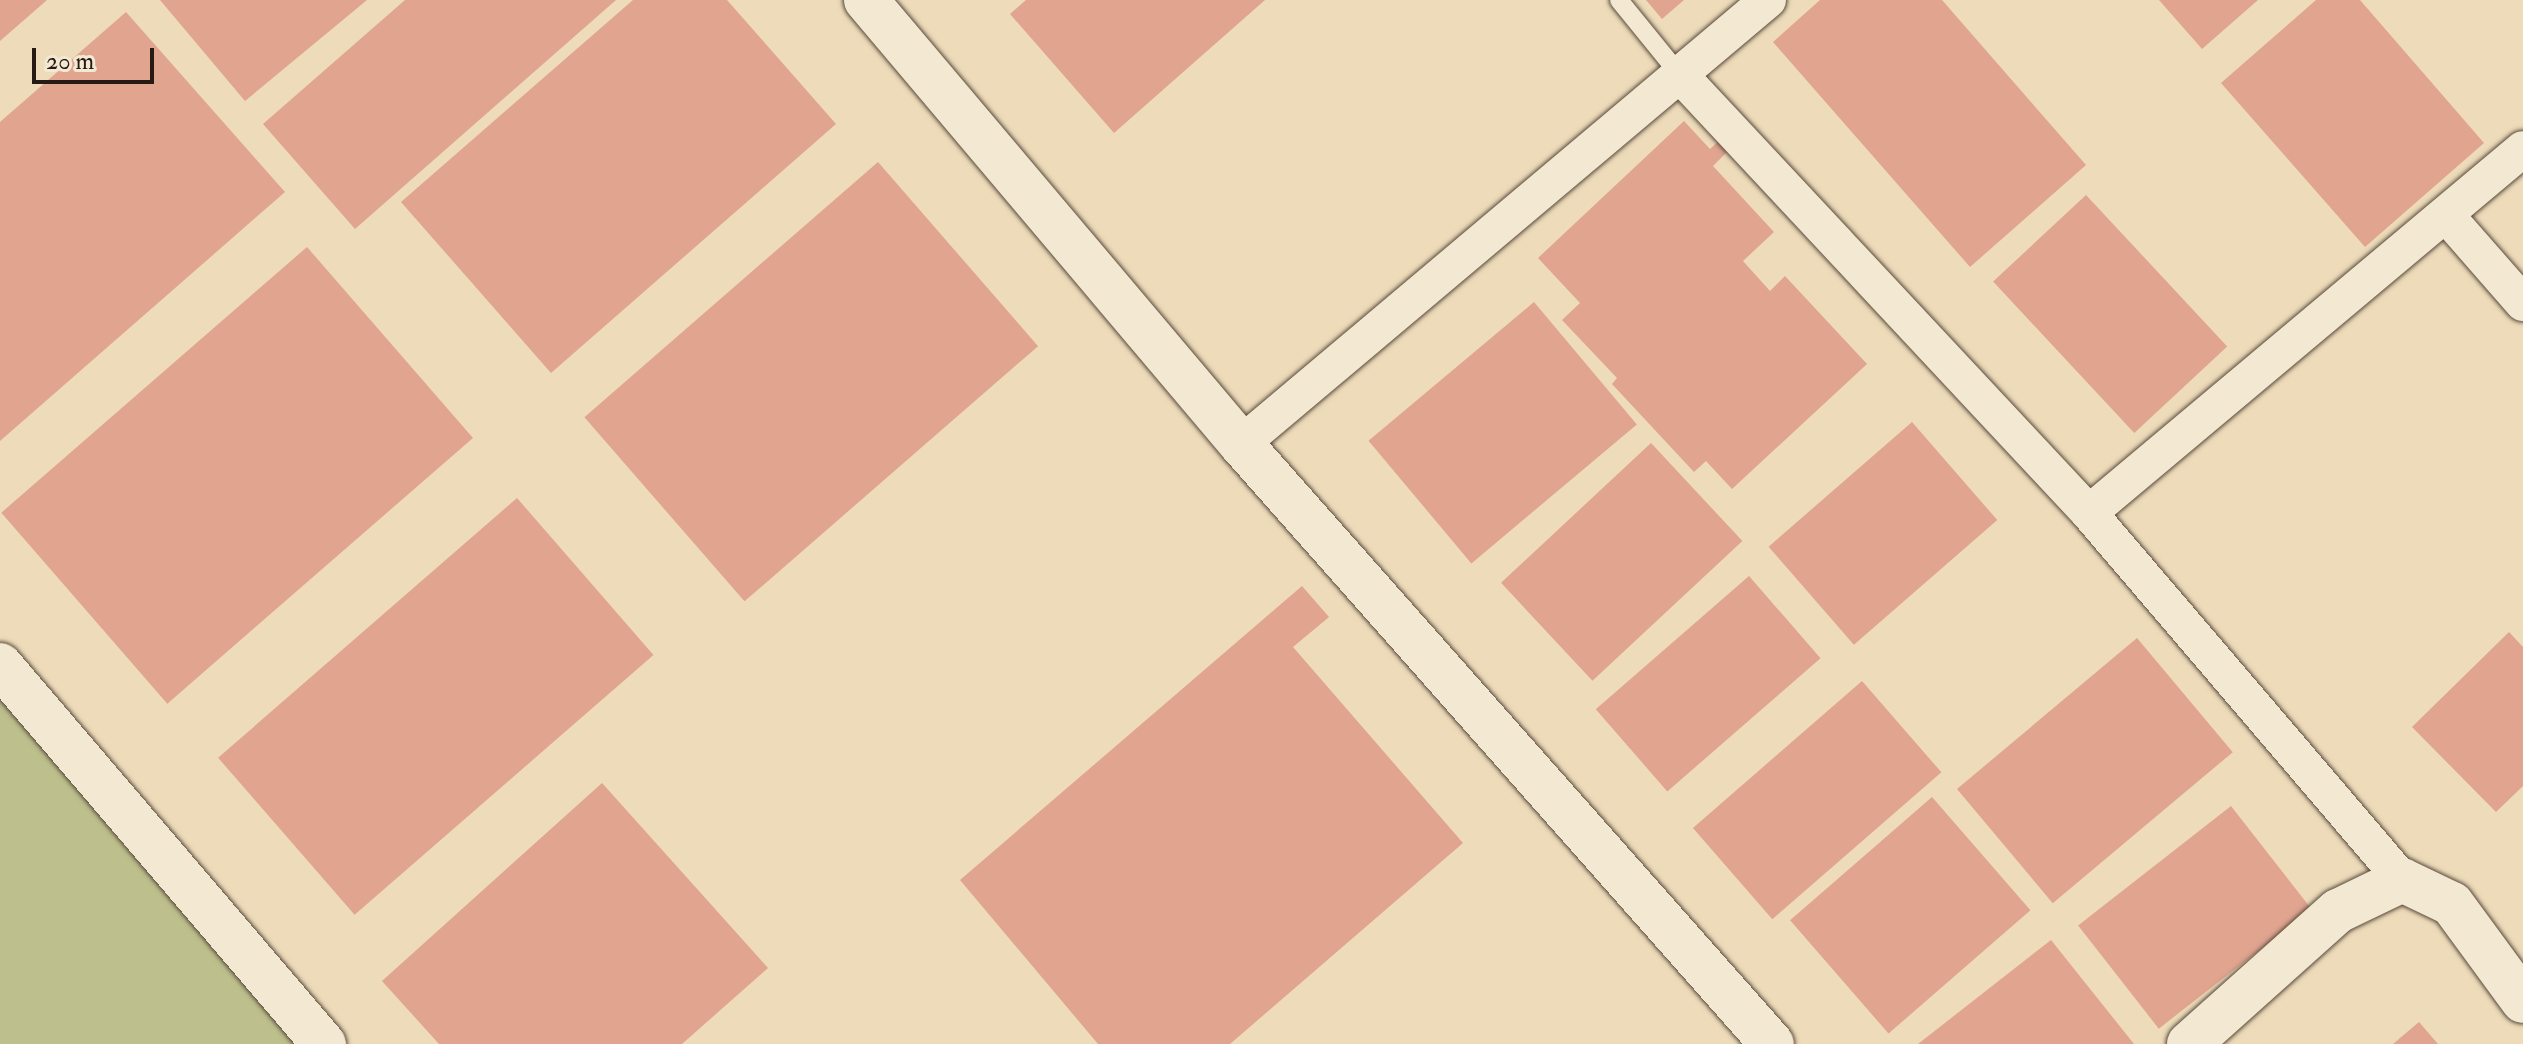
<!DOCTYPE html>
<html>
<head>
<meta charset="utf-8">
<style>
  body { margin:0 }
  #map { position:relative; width:2523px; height:1044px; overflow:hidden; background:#eddbb9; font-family:"IM FELL Double Pica",serif }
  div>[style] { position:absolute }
  .green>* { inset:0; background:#bdbf8c }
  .building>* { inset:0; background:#e0a48f; transform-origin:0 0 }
  .roads { filter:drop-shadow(0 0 2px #584a3d) drop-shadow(0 0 2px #584a3d) }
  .service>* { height:18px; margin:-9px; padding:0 9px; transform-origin:9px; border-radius:9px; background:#f3e8d2 }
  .minor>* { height:36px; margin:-18px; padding:0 18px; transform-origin:18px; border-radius:18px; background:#f3e8d2 }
  .tertiary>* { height:44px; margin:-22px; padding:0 22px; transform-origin:22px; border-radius:22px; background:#f3e8d2 }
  span { translate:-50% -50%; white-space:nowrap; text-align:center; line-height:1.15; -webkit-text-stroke:6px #f3e8d2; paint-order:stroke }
  .scale { position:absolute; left:32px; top:48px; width:122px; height:36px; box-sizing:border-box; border:4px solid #271a14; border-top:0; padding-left:10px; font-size:24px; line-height:28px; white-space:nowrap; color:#271a14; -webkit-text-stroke:6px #f3e8d2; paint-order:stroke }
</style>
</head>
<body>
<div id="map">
  <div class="green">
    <i style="clip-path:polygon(0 665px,324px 1044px,0 1044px)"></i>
  </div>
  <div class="building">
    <i style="clip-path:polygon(0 0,47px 0,0 41px)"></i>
    <i style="clip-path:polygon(160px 0,367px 0,245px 101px)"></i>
    <i style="clip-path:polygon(405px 0,616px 0,355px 229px,263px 124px)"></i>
    <i style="clip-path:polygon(633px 0,727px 0,836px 124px,551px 373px,401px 202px)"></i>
    <i style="clip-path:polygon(1026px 0,1265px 0,1114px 133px,1010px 14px)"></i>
    <i style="clip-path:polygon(1646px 0,1684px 0,1662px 19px)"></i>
    <i style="clip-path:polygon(1820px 0,1942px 0,2086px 165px,1970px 267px,1773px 42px)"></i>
    <i style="clip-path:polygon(2159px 0,2258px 0,2202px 49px)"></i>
    <i style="clip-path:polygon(2316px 0,2360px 0,2484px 143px,2365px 247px,2221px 83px)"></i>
    <i style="clip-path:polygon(126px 12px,285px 192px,0 441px,0 122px)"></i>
    <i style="clip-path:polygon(1684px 121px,1710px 149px,1724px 136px,1733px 146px,1713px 166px,1774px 232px,1743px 261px,1770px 291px,1785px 276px,1867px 364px,1732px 489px,1706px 461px,1694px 472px,1612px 384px,1617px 378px,1562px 320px,1580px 303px,1538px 258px)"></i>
    <i style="left:878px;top:162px;width:244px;height:389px;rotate:49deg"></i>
    <i style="left:2086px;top:195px;width:207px;height:127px;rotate:47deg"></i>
    <i style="left:307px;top:247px;width:253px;height:405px;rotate:49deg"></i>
    <i style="left:1534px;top:302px;width:160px;height:216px;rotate:50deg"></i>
    <i style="left:1912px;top:422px;width:130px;height:190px;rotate:49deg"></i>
    <i style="left:1651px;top:443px;width:134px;height:205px;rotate:47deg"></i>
    <i style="left:517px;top:498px;width:208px;height:396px;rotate:49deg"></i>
    <i style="left:1749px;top:576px;width:109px;height:203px;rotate:49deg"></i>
    <i style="clip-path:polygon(1302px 586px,1329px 617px,1293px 647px,1463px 843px,1230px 1044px,1098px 1044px,960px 880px)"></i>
    <i style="clip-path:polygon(2509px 632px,2523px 647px,2523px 786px,2496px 812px,2412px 727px)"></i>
    <i style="left:2137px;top:638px;width:149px;height:235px;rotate:50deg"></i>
    <i style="left:1862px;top:681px;width:121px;height:224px;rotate:49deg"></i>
    <i style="clip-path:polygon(602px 783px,768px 968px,682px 1044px,439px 1044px,382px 981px)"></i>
    <i style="left:1932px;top:797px;width:150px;height:188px;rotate:49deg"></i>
    <i style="left:2231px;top:806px;width:131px;height:194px;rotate:52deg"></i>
    <i style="clip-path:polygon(2051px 940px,2134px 1044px,1918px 1044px)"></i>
    <i style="clip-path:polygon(2419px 1022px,2438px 1044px,2393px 1044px)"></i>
  </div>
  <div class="roads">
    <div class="service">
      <i style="left:1619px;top:0;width:97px;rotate:50.9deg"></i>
    </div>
    <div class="minor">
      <i style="left:1680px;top:75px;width:599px;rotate:46.96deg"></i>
      <i style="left:2089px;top:513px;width:482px;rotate:49.5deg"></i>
      <i style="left:2446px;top:215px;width:117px;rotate:48.8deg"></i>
      <i style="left:1241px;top:444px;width:689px;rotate:-40.11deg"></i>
      <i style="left:2089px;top:513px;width:566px;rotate:-39.99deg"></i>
    </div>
    <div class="tertiary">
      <i style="left:866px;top:0;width:581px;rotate:49.82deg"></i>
      <i style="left:1241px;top:444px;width:801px;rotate:48.49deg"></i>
      <i style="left:0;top:665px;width:499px;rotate:49.5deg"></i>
      <i style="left:2189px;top:1044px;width:200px;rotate:-41.8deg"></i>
      <i style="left:2338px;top:911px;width:71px;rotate:-25.8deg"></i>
      <i style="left:2402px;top:880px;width:55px;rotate:25.6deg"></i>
      <i style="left:2452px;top:904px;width:120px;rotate:53.8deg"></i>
    </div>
  </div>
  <div class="scale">20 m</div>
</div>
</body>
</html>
